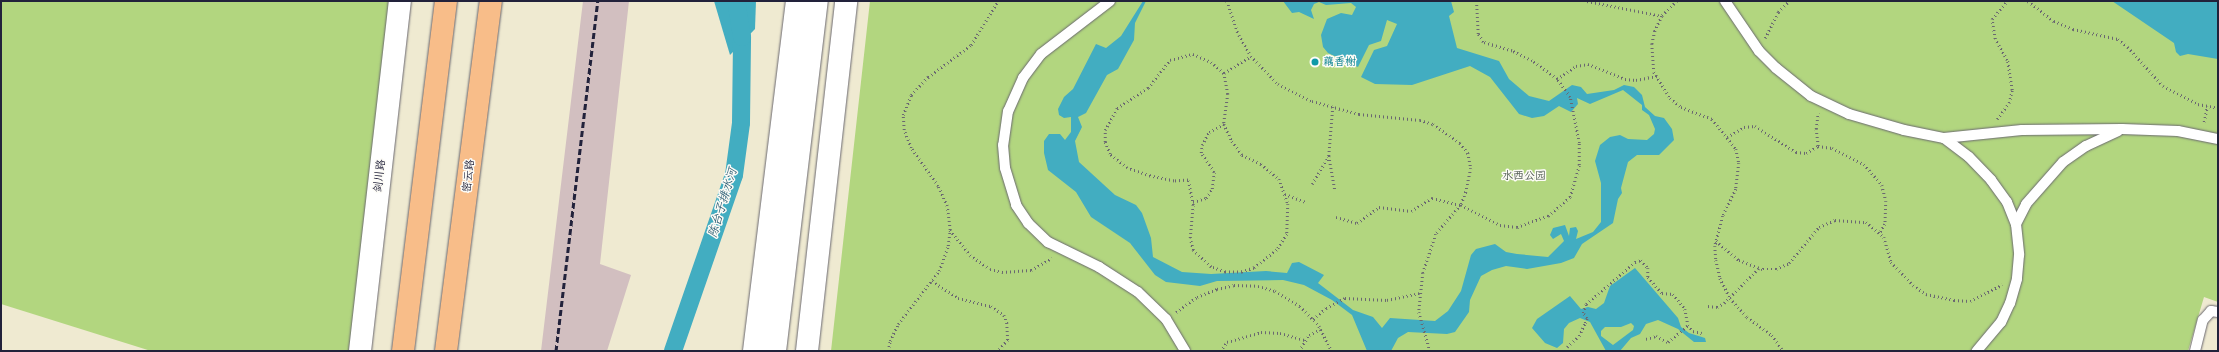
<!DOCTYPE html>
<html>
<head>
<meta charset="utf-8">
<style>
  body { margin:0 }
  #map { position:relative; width:2219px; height:352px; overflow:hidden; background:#efead1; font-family:"Balsamiq Sans","LXGW WenKai TC",sans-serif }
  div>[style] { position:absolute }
  .industrial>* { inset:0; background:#d2bfc0 }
  .green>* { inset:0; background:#b2d67f }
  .water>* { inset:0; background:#42adc1 }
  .canal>* { height:18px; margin:-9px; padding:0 9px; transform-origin:9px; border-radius:9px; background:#42adc1 }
  .path>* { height:2.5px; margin-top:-1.25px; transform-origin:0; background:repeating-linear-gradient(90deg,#6a6870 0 1px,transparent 0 4px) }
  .roads { filter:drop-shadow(0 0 1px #6a6870) drop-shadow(0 0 1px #6a6870) }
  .service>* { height:10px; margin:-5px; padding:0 5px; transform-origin:5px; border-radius:5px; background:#fff }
  .tertiary>* { height:22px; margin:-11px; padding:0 11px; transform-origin:11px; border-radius:11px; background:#fff }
  .trunk>* { height:22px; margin:-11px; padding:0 11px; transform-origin:11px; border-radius:11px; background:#f8bd89 }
  .rail>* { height:3px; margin-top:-1.5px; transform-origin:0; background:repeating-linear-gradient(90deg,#22223b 0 6px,transparent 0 9px) }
  .dots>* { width:11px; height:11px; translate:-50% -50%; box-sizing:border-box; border:2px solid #fdfcf7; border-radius:50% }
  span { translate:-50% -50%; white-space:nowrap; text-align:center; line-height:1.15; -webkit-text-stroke:3px #fdfcf7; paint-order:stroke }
  .culture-label { font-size:11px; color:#0d838f }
  .left { translate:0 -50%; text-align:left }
  .street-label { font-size:11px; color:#22223b }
  .park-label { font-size:11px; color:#4d584f }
  .water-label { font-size:12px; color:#306177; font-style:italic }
  .frame { position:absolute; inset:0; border:2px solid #22223b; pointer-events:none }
</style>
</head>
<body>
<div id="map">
  <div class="industrial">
    <i style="clip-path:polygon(583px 1px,629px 1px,600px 264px,631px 275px,607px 351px,541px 351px)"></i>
  </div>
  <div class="green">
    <i style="clip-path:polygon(1px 1px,390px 1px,349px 351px,151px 351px,1px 304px)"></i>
    <i style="clip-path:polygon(870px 1px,2218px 1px,2218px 302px,2204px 297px,2188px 351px,831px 351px)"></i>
  </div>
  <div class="water">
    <i style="clip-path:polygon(714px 1px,756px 1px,755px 29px,730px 55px)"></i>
    <i style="clip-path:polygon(1143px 1px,1146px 1px,1135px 23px,1134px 40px,1129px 49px,1118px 69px,1107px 75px,1086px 113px,1078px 117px,1082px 127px,1075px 141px,1079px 162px,1115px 195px,1136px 205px,1142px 213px,1151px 238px,1153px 257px,1182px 272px,1211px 274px,1266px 271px,1287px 273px,1292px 263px,1299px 262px,1324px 275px,1318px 283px,1353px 310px,1373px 317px,1382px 328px,1390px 318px,1435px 321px,1448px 311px,1461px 291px,1471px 255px,1476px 249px,1495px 244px,1506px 252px,1517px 254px,1548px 257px,1564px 241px,1561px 234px,1553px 239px,1550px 235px,1553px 228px,1565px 225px,1569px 236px,1570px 228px,1576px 227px,1578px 231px,1576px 239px,1593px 232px,1601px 222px,1601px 183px,1595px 161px,1600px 145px,1610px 137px,1620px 135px,1628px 139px,1647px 140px,1654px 134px,1655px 129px,1649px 115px,1642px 110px,1642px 105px,1623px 90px,1590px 104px,1577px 98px,1578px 104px,1571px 112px,1559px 106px,1544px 116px,1532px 118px,1519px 114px,1490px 77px,1470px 66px,1412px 85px,1375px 84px,1361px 77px,1374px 50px,1387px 46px,1397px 24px,1387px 20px,1381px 41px,1369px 45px,1358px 67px,1328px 53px,1323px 47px,1321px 35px,1327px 19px,1341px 13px,1352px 15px,1356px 7px,1351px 3px,1326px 5px,1319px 2px,1314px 4px,1311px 10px,1314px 19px,1299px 12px,1292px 13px,1283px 1px,1451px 1px,1454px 12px,1449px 16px,1457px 48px,1499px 61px,1509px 79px,1529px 96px,1549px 101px,1572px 85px,1581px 87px,1587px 94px,1614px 90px,1624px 85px,1634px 87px,1642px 95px,1645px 107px,1655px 116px,1664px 118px,1672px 129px,1674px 140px,1659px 155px,1637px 155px,1628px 162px,1621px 188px,1622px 193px,1618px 199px,1613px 223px,1582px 244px,1574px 258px,1561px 263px,1527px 269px,1506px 266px,1492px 270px,1481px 276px,1470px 300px,1469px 312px,1455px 332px,1447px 334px,1408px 332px,1398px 338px,1391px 351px,1367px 351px,1352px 315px,1332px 300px,1304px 285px,1283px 280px,1217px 281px,1200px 286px,1166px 282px,1155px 275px,1130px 243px,1091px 217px,1076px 192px,1048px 170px,1044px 153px,1044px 141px,1049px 134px,1060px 134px,1065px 140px,1071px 132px,1071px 117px,1064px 118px,1059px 115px,1058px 109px,1064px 97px,1073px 89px,1096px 44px,1106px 48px,1121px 36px)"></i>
    <i style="clip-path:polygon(2112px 1px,2218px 1px,2218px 59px,2188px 54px,2180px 56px,2176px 52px,2174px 43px)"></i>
    <i style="clip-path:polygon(evenodd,1635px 268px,1678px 318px,1681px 327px,1689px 333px,1705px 338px,1706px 342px,1694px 342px,1678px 329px,1658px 320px,1646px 324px,1640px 334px,1631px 338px,1620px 351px,1606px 351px,1590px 322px,1580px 318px,1569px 323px,1564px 329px,1563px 343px,1557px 348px,1545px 343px,1532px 328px,1537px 319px,1570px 296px,1581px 309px,1588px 307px,1596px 309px,1604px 303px,1610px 286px,1635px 268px,1631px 323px,1634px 326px,1633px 330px,1613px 345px,1601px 336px,1601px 331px,1605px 327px,1621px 327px,1631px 323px)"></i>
  </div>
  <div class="canal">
    <i style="left:673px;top:351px;width:186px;rotate:-70.9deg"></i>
    <i style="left:734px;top:175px;width:52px;rotate:-82.3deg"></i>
    <i style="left:741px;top:123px;width:86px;rotate:-89.3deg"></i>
    <i style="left:742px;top:37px;width:36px;rotate:-99deg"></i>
  </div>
  <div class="path">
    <i style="left:1227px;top:1px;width:36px;rotate:71deg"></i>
    <i style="left:1239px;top:35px;width:24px;rotate:60deg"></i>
    <i style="left:1251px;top:56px;width:39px;rotate:46deg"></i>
    <i style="left:1278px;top:84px;width:38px;rotate:27deg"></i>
    <i style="left:1312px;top:101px;width:49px;rotate:15.5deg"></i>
    <i style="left:1359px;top:114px;width:61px;rotate:5.6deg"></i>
    <i style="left:1420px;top:120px;width:14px;rotate:17deg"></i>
    <i style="left:1433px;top:124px;width:33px;rotate:35deg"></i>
    <i style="left:1460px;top:143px;width:13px;rotate:51deg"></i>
    <i style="left:1468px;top:153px;width:15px;rotate:79deg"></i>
    <i style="left:1471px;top:168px;width:25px;rotate:102deg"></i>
    <i style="left:1466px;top:192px;width:14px;rotate:111deg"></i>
    <i style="left:1461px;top:205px;width:38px;rotate:131deg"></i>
    <i style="left:1436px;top:234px;width:41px;rotate:108.4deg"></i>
    <i style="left:1423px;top:273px;width:39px;rotate:96deg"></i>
    <i style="left:1419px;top:312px;width:41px;rotate:74.2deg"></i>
    <i style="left:1587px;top:1px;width:76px;rotate:11.3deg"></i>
    <i style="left:1677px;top:1px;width:21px;rotate:135deg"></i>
    <i style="left:1662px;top:16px;width:17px;rotate:115deg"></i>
    <i style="left:1655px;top:31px;width:13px;rotate:103deg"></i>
    <i style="left:1652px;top:44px;width:28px;rotate:86deg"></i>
    <i style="left:1654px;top:72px;width:31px;rotate:58deg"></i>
    <i style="left:1670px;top:98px;width:14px;rotate:39deg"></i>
    <i style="left:1681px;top:107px;width:33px;rotate:21deg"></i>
    <i style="left:1712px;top:119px;width:38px;rotate:51deg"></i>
    <i style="left:1736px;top:149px;width:14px;rotate:78deg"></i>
    <i style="left:1739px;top:163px;width:26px;rotate:97deg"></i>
    <i style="left:1736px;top:189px;width:30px;rotate:116deg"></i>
    <i style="left:1723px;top:216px;width:31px;rotate:105deg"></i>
    <i style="left:1715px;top:246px;width:14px;rotate:86deg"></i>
    <i style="left:1716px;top:260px;width:18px;rotate:77deg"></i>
    <i style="left:1720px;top:278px;width:22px;rotate:63deg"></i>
    <i style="left:1730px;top:298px;width:25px;rotate:48deg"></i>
    <i style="left:1747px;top:317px;width:31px;rotate:36deg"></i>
    <i style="left:1772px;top:335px;width:19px;rotate:55deg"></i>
    <i style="left:2028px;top:1px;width:33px;rotate:38deg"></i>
    <i style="left:2054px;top:21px;width:21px;rotate:23deg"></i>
    <i style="left:2073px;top:29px;width:46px;rotate:12.5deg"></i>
    <i style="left:2118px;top:39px;width:13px;rotate:39deg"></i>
    <i style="left:2128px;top:47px;width:52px;rotate:48.1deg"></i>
    <i style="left:2163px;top:86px;width:39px;rotate:27deg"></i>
    <i style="left:2198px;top:104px;width:20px;rotate:11deg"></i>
    <i style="left:1765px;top:38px;width:29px;rotate:-63deg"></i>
    <i style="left:1778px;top:12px;width:16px;rotate:-45deg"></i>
    <i style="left:1193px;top:54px;width:20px;rotate:24deg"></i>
    <i style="left:1211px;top:62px;width:17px;rotate:40deg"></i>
    <i style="left:1224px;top:73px;width:21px;rotate:79deg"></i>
    <i style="left:1228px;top:94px;width:30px;rotate:98deg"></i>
    <i style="left:1224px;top:124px;width:19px;rotate:65deg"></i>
    <i style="left:1232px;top:141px;width:17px;rotate:54deg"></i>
    <i style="left:1242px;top:155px;width:21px;rotate:25deg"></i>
    <i style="left:1261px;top:164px;width:23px;rotate:40deg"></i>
    <i style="left:1279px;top:179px;width:27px;rotate:70deg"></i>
    <i style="left:1288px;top:204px;width:30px;rotate:92deg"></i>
    <i style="left:1287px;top:234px;width:19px;rotate:122deg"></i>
    <i style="left:1277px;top:250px;width:29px;rotate:142deg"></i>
    <i style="left:1254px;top:268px;width:13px;rotate:162deg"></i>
    <i style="left:1242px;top:272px;width:17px;rotate:180deg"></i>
    <i style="left:1225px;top:272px;width:15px;rotate:-160deg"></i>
    <i style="left:1211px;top:267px;width:25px;rotate:-137deg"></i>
    <i style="left:1193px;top:250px;width:12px;rotate:-104deg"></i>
    <i style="left:1190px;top:238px;width:33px;rotate:-85deg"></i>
    <i style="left:1193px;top:205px;width:25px;rotate:-101deg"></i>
    <i style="left:1188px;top:180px;width:14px;rotate:176deg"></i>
    <i style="left:1174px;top:181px;width:25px;rotate:-168deg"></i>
    <i style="left:1150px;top:176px;width:24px;rotate:-161deg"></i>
    <i style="left:1127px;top:168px;width:22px;rotate:-141deg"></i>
    <i style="left:1110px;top:154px;width:13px;rotate:-113deg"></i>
    <i style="left:1105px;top:142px;width:12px;rotate:-90deg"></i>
    <i style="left:1105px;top:130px;width:25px;rotate:-61deg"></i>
    <i style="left:1117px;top:108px;width:37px;rotate:-33deg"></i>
    <i style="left:1148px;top:88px;width:36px;rotate:-52deg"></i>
    <i style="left:1170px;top:60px;width:24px;rotate:-15deg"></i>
    <i style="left:1224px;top:73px;width:32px;rotate:-32deg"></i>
    <i style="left:1557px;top:79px;width:23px;rotate:-34deg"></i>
    <i style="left:1576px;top:66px;width:12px;rotate:-9deg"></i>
    <i style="left:1588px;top:64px;width:40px;rotate:22deg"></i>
    <i style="left:1625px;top:79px;width:11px;rotate:5deg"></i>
    <i style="left:1636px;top:80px;width:21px;rotate:-11deg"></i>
    <i style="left:1333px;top:107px;width:49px;rotate:94.7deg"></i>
    <i style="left:1329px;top:156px;width:34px;rotate:80deg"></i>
    <i style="left:1997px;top:119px;width:20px;rotate:-53deg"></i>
    <i style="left:2009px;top:103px;width:13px;rotate:-77deg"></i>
    <i style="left:2012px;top:90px;width:30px;rotate:-99deg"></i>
    <i style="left:2007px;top:60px;width:24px;rotate:-120deg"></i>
    <i style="left:1995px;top:39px;width:20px;rotate:-99deg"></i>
    <i style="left:1992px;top:19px;width:23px;rotate:-50deg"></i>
    <i style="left:2204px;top:122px;width:16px;rotate:-79deg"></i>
    <i style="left:1727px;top:137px;width:20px;rotate:-30deg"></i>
    <i style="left:1744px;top:127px;width:11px;rotate:-5deg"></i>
    <i style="left:1755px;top:126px;width:49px;rotate:32.4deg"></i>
    <i style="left:1796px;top:152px;width:10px;rotate:6deg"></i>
    <i style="left:1806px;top:153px;width:14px;rotate:-30deg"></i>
    <i style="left:1818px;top:146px;width:14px;rotate:8deg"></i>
    <i style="left:1832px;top:148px;width:36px;rotate:27deg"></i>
    <i style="left:1864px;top:164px;width:28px;rotate:49deg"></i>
    <i style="left:1882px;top:185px;width:16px;rotate:76deg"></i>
    <i style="left:1886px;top:201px;width:23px;rotate:92deg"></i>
    <i style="left:1885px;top:224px;width:10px;rotate:119deg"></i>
    <i style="left:1818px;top:146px;width:17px;rotate:-97deg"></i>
    <i style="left:1816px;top:129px;width:16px;rotate:-83deg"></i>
    <i style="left:1312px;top:184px;width:33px;rotate:-59deg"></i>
    <i style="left:1285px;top:194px;width:22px;rotate:21deg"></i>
    <i style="left:1193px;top:202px;width:14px;rotate:-17deg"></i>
    <i style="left:1206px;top:198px;width:11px;rotate:-56deg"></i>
    <i style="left:1212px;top:189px;width:17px;rotate:-83deg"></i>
    <i style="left:1214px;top:172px;width:23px;rotate:-124deg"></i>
    <i style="left:1201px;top:153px;width:8px;rotate:-83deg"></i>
    <i style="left:1202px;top:145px;width:15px;rotate:-62deg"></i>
    <i style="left:1209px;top:132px;width:17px;rotate:-28deg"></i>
    <i style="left:1336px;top:217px;width:22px;rotate:16deg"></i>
    <i style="left:1357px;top:223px;width:27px;rotate:-36deg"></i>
    <i style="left:1379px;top:207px;width:32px;rotate:7deg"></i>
    <i style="left:1411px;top:211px;width:25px;rotate:-32deg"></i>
    <i style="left:1432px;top:198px;width:30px;rotate:14deg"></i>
    <i style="left:1461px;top:205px;width:44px;rotate:27.1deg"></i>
    <i style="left:1500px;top:225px;width:17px;rotate:7deg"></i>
    <i style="left:1517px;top:227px;width:33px;rotate:-20deg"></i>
    <i style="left:1548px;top:216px;width:29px;rotate:-41deg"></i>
    <i style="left:1570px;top:197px;width:33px;rotate:-74deg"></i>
    <i style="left:1579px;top:165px;width:22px;rotate:-90deg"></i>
    <i style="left:1579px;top:143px;width:47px;rotate:-101.1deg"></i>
    <i style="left:1570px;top:97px;width:22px;rotate:-126deg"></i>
    <i style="left:1557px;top:79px;width:31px;rotate:-144deg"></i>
    <i style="left:1532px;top:61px;width:22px;rotate:-153deg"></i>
    <i style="left:1512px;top:51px;width:30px;rotate:-163deg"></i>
    <i style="left:1483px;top:42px;width:9px;rotate:-122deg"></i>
    <i style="left:1478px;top:34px;width:33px;rotate:-93deg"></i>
    <i style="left:950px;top:230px;width:32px;rotate:51deg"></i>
    <i style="left:970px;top:255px;width:24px;rotate:35deg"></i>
    <i style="left:990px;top:269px;width:12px;rotate:14deg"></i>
    <i style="left:1002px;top:272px;width:29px;rotate:-4deg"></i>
    <i style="left:1031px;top:270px;width:24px;rotate:-30deg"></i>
    <i style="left:1716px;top:241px;width:30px;rotate:40deg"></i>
    <i style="left:1739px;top:260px;width:26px;rotate:21deg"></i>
    <i style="left:1763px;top:269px;width:13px"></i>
    <i style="left:1776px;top:269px;width:14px;rotate:-25deg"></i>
    <i style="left:1789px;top:263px;width:47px;rotate:-50.2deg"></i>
    <i style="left:1819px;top:227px;width:17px;rotate:-24deg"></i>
    <i style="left:1835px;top:220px;width:31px;rotate:4deg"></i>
    <i style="left:1866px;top:222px;width:23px;rotate:40deg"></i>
    <i style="left:1884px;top:237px;width:26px;rotate:74deg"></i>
    <i style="left:1891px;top:262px;width:32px;rotate:46deg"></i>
    <i style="left:1913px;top:285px;width:16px;rotate:35deg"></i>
    <i style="left:1926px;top:294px;width:29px;rotate:12deg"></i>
    <i style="left:1954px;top:300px;width:16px;rotate:4deg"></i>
    <i style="left:1970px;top:301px;width:36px;rotate:-27deg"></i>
    <i style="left:932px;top:281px;width:31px;rotate:33deg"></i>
    <i style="left:958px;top:298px;width:34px;rotate:14deg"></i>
    <i style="left:991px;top:306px;width:16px;rotate:35deg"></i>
    <i style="left:1004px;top:315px;width:9px;rotate:69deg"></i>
    <i style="left:1007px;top:323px;width:17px;rotate:87deg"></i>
    <i style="left:1008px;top:340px;width:15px;rotate:132deg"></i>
    <i style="left:1708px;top:306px;width:9px;rotate:6deg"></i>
    <i style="left:1717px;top:307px;width:8px;rotate:-30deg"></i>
    <i style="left:1724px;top:303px;width:49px;rotate:-45deg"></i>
    <i style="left:1176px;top:312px;width:26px;rotate:-36deg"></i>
    <i style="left:1197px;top:297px;width:22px;rotate:-22deg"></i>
    <i style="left:1217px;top:289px;width:17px;rotate:-13deg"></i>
    <i style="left:1234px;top:285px;width:24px;rotate:2deg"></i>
    <i style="left:1258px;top:286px;width:18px;rotate:16deg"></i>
    <i style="left:1275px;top:291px;width:29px;rotate:31deg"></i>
    <i style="left:1300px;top:306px;width:28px;rotate:46deg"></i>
    <i style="left:1319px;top:326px;width:28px;rotate:63deg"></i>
    <i style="left:1313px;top:319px;width:17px;rotate:-40deg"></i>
    <i style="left:1326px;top:308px;width:21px;rotate:-28deg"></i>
    <i style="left:1345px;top:298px;width:42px;rotate:2.7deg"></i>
    <i style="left:1387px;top:300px;width:33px;rotate:-12deg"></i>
    <i style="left:1646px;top:339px;width:10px;rotate:-17deg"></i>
    <i style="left:1656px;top:336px;width:13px;rotate:27deg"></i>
    <i style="left:1668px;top:342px;width:26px;rotate:-40deg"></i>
    <i style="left:1567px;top:347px;width:16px;rotate:-43deg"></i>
    <i style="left:1579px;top:336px;width:14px;rotate:-65deg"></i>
    <i style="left:1585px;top:323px;width:5px;rotate:-68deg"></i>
    <i style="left:1587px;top:318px;width:6px;rotate:-129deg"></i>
    <i style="left:1583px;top:313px;width:9px;rotate:-72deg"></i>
    <i style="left:1586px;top:304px;width:65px;rotate:-40.6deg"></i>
    <i style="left:1635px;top:262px;width:6px;rotate:-18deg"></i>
    <i style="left:1641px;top:260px;width:11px;rotate:49deg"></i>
    <i style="left:1648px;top:268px;width:9px;rotate:90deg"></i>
    <i style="left:1648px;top:277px;width:21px;rotate:49deg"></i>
    <i style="left:1662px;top:293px;width:11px;rotate:5deg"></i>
    <i style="left:1673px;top:294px;width:19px;rotate:51deg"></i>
    <i style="left:1685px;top:309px;width:16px;rotate:79deg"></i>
    <i style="left:1688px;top:325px;width:8px;rotate:50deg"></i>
    <i style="left:1693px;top:331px;width:9px;rotate:13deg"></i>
    <i style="left:888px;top:351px;width:10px;rotate:-79deg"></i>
    <i style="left:890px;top:341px;width:19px;rotate:-65deg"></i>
    <i style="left:898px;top:324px;width:67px;rotate:-52.3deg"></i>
    <i style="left:939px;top:271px;width:27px;rotate:-70deg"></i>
    <i style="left:948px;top:246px;width:16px;rotate:-83deg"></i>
    <i style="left:950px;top:230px;width:24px;rotate:-97deg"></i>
    <i style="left:947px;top:206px;width:22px;rotate:-114deg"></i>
    <i style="left:938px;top:186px;width:47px;rotate:-125.4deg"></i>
    <i style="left:911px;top:148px;width:19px;rotate:-111deg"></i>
    <i style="left:904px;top:130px;width:15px;rotate:-94deg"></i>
    <i style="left:903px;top:115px;width:22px;rotate:-68deg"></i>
    <i style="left:911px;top:95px;width:25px;rotate:-47deg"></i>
    <i style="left:928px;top:77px;width:54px;rotate:-36.7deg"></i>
    <i style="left:971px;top:45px;width:52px;rotate:-58.5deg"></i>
    <i style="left:1220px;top:351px;width:11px;rotate:-52deg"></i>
    <i style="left:1227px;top:342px;width:35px;rotate:-16deg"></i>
    <i style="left:1261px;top:332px;width:19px;rotate:3deg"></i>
    <i style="left:1280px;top:333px;width:26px;rotate:16deg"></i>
    <i style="left:1299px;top:351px;width:19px;rotate:-58deg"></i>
    <i style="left:1309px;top:335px;width:13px;rotate:-27deg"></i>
  </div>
  <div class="roads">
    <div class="service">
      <i style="left:1110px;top:1px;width:87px;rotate:142.5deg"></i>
      <i style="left:1041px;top:54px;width:30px;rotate:127deg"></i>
      <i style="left:1023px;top:78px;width:36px;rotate:114deg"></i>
      <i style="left:1008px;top:111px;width:34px;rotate:98deg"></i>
      <i style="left:1003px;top:145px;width:23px;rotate:85deg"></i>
      <i style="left:1005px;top:168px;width:39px;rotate:73deg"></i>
      <i style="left:1016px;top:205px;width:22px;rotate:56deg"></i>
      <i style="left:1028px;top:223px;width:28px;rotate:44deg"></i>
      <i style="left:1048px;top:242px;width:57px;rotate:26.1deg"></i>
      <i style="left:1099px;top:267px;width:46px;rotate:32.7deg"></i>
      <i style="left:1138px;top:292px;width:39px;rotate:44deg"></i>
      <i style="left:1166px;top:319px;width:37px;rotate:59deg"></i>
      <i style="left:1725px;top:1px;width:60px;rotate:55.8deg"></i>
      <i style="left:1759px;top:51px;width:24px;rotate:45deg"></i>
      <i style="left:1776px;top:68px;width:45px;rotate:38.7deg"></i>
      <i style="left:1811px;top:96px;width:42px;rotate:25.3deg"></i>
      <i style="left:1849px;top:114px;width:57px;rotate:16.2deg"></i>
      <i style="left:1904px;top:130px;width:41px;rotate:11.3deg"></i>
      <i style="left:1944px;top:138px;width:78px;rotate:-5.9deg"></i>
      <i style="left:2022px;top:130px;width:100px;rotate:-0.6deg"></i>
      <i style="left:2122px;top:129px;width:56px;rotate:2deg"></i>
      <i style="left:2178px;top:131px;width:41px;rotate:11.3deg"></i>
      <i style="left:1944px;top:138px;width:31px;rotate:37deg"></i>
      <i style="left:1969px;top:157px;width:32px;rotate:46deg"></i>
      <i style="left:1991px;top:180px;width:27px;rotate:54deg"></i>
      <i style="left:2007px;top:202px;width:24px;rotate:68deg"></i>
      <i style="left:2016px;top:224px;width:31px;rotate:84deg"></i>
      <i style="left:2019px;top:255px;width:24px;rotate:95deg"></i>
      <i style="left:2017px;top:279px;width:25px;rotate:106deg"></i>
      <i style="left:2010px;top:303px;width:21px;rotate:115deg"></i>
      <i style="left:2001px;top:322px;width:38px;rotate:130deg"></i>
      <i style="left:2016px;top:224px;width:22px;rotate:-63deg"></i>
      <i style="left:2026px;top:204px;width:56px;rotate:-48.6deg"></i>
      <i style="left:2063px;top:162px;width:28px;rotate:-35deg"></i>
      <i style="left:2086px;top:146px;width:35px;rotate:-25deg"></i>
      <i style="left:2195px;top:351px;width:32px;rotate:-76deg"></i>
      <i style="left:2203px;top:320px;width:12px;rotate:-48deg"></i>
      <i style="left:2211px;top:311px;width:7px;rotate:8deg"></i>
    </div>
    <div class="tertiary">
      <i style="left:360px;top:351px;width:352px;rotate:-83.5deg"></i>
      <i style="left:754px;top:351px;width:353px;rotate:-83deg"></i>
      <i style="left:775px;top:351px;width:353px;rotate:-83.2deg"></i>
      <i style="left:807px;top:351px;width:352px;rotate:-83.6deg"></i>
    </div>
    <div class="trunk">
      <i style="left:403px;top:351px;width:353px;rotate:-83deg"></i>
      <i style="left:446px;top:351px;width:353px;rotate:-82.7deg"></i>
    </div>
  </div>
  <div class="rail">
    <i style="left:556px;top:351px;width:353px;rotate:-83.2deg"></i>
  </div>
  <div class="dots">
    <i style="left:1315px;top:62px;background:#0f9aa8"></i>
  </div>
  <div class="culture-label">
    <span class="left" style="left:1323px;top:62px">藕香榭</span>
  </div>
  <div class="street-label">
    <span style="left:380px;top:176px;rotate:-83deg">剑川路</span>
    <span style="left:469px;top:176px;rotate:-83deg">密云路</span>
  </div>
  <div class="park-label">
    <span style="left:1524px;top:176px">水西公园</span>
  </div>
  <div class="water-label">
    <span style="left:723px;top:203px;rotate:-73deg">陈台子排水河</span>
  </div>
  <div class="frame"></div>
</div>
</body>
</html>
